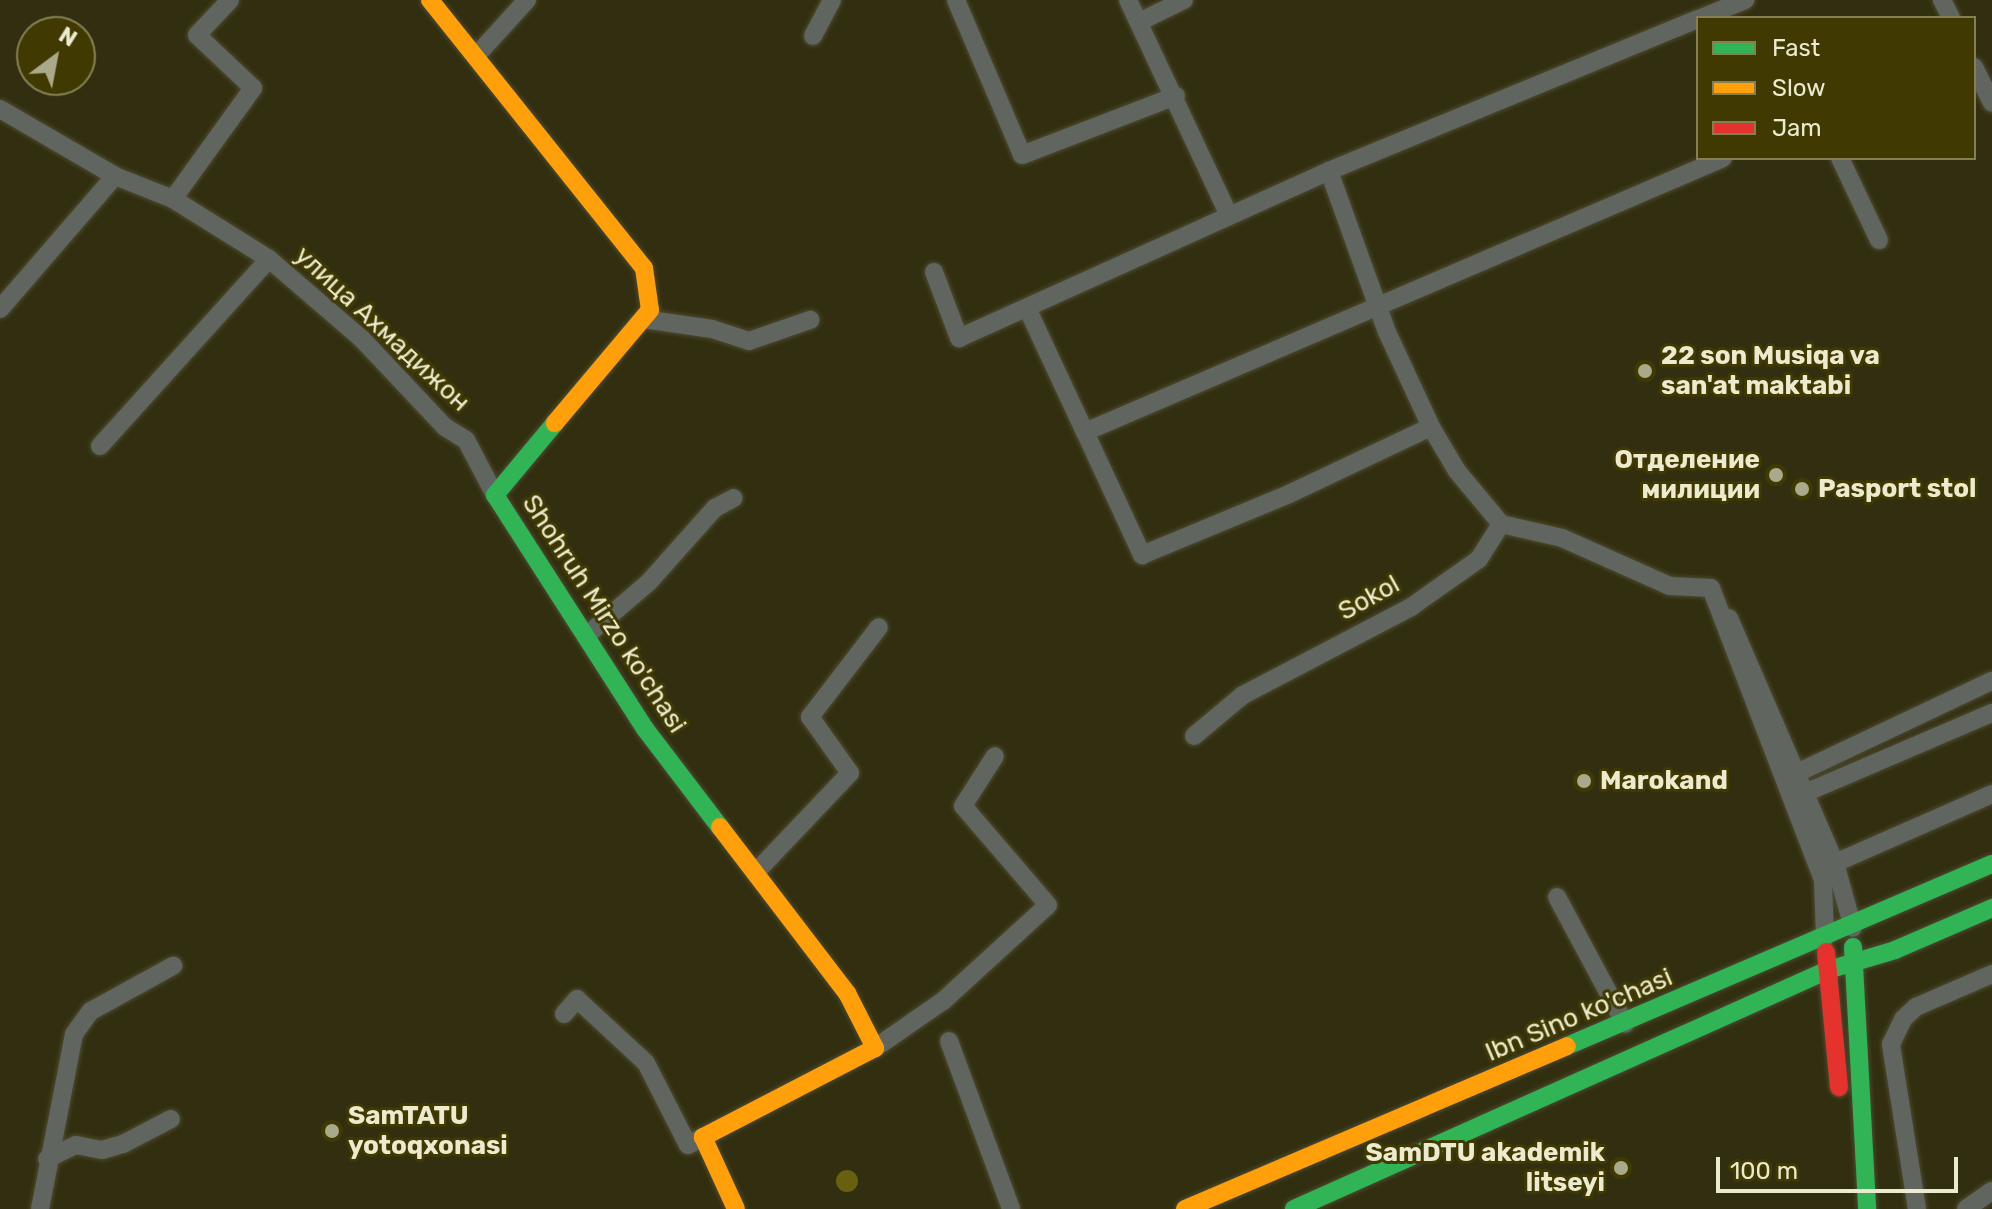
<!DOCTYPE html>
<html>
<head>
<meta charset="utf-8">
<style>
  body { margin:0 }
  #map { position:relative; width:1992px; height:1209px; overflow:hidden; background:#322f10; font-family:Rubik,sans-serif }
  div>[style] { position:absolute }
  .water>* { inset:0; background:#686010 }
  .round { border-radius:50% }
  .roads { filter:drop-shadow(0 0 2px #4d4a31) drop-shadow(0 0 2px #4d4a31) }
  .street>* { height:18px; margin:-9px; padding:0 9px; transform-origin:9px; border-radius:9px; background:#60655f }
  .fast>* { height:18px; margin:-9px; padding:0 9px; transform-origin:9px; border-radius:9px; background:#30b455 }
  .slow>* { height:18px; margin:-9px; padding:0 9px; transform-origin:9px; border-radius:9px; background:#ff9f0a }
  .jam>* { height:18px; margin:-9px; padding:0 9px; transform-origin:9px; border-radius:9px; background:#e5322d }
  .dots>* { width:22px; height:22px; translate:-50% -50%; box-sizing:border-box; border:4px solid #403a02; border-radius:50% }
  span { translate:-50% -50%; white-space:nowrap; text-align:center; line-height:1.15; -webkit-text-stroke:6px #403a02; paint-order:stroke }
  .street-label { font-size:26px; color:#eceacf }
  .poi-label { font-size:26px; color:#eceacf; font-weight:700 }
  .left { translate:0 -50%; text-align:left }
  .right { translate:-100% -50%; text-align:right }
  .legend { position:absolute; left:1696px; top:16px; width:280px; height:144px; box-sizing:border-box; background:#403a02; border:2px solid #858054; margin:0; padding:10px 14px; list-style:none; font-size:24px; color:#eceacf }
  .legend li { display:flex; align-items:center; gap:16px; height:40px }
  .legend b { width:40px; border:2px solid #858054 }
  .north { position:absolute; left:16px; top:16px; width:80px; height:80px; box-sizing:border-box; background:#403a02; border:2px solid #858054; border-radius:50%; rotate:32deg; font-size:22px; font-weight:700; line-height:32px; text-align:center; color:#eceacf }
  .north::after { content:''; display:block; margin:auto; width:28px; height:36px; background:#aba98c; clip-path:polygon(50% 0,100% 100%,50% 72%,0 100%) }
  .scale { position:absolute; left:1716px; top:1157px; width:242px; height:36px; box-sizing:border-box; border:4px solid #eceacf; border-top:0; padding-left:10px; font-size:24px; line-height:28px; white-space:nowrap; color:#eceacf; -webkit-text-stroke:6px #403a02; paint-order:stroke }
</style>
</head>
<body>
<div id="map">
  <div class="water">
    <i class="round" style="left:836px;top:1170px;width:22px;height:22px"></i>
  </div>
  <div class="roads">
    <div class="street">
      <i style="left:956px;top:0;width:168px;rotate:66.9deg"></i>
      <i style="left:1022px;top:155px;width:165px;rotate:-21deg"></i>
      <i style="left:1128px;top:0;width:238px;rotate:64.9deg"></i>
      <i style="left:1942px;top:0;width:20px;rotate:63deg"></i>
      <i style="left:1701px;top:18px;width:48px;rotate:-22.2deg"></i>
      <i style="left:1139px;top:22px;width:50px;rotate:-26.1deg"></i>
      <i style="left:813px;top:36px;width:41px;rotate:-62.2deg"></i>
      <i style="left:476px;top:56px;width:76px;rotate:-47.7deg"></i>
      <i style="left:1974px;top:67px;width:40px;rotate:63.4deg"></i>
      <i style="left:0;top:109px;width:133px;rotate:30.2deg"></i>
      <i style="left:115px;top:176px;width:62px;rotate:21.6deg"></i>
      <i style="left:173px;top:199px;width:113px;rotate:32deg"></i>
      <i style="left:269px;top:259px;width:123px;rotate:40.7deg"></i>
      <i style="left:362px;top:339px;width:121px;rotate:46.7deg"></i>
      <i style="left:445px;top:427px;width:25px;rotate:32deg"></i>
      <i style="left:466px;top:440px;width:62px;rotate:62.2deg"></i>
      <i style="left:1840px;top:158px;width:91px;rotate:64.6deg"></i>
      <i style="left:1329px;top:171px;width:399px;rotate:-22.4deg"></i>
      <i style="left:173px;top:199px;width:137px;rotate:-54.2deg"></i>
      <i style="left:253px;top:88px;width:77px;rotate:-136.6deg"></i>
      <i style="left:197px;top:35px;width:48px;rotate:-46.7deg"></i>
      <i style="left:934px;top:272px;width:71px;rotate:69.3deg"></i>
      <i style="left:959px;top:338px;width:406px;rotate:-24.3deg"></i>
      <i style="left:1329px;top:171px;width:171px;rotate:70.2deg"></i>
      <i style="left:1387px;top:332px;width:105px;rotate:65.1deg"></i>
      <i style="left:1431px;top:427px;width:51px;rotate:59.4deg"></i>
      <i style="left:1457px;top:471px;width:69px;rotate:50.3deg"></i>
      <i style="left:1501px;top:524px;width:63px;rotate:12.9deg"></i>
      <i style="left:1562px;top:538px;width:118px;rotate:24deg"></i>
      <i style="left:1670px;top:586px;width:41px;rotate:2.8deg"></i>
      <i style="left:0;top:309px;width:176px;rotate:-49.2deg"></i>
      <i style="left:1028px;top:310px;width:135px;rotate:65deg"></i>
      <i style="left:1085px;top:432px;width:694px;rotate:-23.24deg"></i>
      <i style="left:643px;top:319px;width:70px;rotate:8.2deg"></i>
      <i style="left:712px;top:329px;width:39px;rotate:18deg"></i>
      <i style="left:749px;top:341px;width:65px;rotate:-19deg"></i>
      <i style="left:1085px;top:432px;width:136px;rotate:65.1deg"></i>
      <i style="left:1142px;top:555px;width:159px;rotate:-22.5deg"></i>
      <i style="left:1289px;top:494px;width:157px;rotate:-25.3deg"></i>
      <i style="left:100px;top:446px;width:252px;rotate:-47.9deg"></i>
      <i style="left:1711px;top:588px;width:313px;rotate:69deg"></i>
      <i style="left:1823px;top:880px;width:58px;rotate:88deg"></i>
      <i style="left:1729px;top:618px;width:267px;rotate:66.6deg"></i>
      <i style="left:1835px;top:863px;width:67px;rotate:74.5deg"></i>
      <i style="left:586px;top:636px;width:83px;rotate:-40.6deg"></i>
      <i style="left:649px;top:582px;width:99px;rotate:-48.3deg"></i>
      <i style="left:715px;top:508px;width:21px;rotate:-28deg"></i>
      <i style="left:1194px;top:736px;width:64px;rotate:-39.9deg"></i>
      <i style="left:1243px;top:695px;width:190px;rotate:-27.6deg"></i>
      <i style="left:1411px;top:607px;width:83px;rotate:-35.2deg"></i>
      <i style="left:1479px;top:559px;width:41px;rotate:-57.8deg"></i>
      <i style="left:1797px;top:773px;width:216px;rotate:-25.3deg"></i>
      <i style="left:1805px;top:793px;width:203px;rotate:-23.2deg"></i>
      <i style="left:1835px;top:863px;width:171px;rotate:-23.7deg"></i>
      <i style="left:757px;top:871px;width:135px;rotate:-46.5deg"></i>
      <i style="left:850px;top:773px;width:69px;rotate:-125.5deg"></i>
      <i style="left:810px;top:717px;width:113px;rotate:-52.5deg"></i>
      <i style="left:1557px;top:897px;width:144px;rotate:61.8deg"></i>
      <i style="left:564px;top:1014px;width:20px;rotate:-49deg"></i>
      <i style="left:577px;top:999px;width:94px;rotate:42.8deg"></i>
      <i style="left:646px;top:1063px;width:92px;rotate:62.9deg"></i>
      <i style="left:688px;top:1145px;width:17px;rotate:-28deg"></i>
      <i style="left:949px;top:1041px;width:179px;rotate:69.7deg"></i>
      <i style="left:875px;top:1048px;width:83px;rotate:-34.7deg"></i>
      <i style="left:943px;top:1001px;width:142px;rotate:-42.4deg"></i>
      <i style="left:1048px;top:905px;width:130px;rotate:-130.6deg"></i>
      <i style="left:963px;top:806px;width:59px;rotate:-57.4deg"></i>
      <i style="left:47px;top:1159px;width:32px;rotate:-26deg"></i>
      <i style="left:76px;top:1145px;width:26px;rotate:11deg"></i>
      <i style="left:102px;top:1150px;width:22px;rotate:-16deg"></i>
      <i style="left:123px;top:1144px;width:54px;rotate:-27.5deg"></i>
      <i style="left:40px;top:1209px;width:178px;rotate:-79deg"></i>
      <i style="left:74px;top:1034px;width:29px;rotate:-54deg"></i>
      <i style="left:91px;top:1011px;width:94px;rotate:-28.8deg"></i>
      <i style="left:1917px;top:1209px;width:167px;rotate:-99deg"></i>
      <i style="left:1891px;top:1044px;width:28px;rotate:-64deg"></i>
      <i style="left:1903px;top:1019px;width:18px;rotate:-43deg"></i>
      <i style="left:1916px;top:1007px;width:83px;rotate:-23.5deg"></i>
      <i style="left:1966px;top:1209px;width:32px;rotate:-35deg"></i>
    </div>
    <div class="fast">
      <i style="left:555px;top:423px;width:94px;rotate:129.8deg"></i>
      <i style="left:495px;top:495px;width:279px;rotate:57.3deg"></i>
      <i style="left:646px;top:730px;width:122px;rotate:52.7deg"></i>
      <i style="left:1853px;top:947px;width:262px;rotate:86.9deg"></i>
      <i style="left:1567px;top:1046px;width:462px;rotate:-23.2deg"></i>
      <i style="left:1294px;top:1209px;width:585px;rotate:-24.11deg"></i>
      <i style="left:1828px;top:970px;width:70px;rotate:-16.6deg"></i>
      <i style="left:1895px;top:950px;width:106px;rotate:-23.4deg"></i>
    </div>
    <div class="slow">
      <i style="left:430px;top:0;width:343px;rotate:51.4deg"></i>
      <i style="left:644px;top:268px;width:42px;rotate:81.9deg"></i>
      <i style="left:650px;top:310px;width:148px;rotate:130.1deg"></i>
      <i style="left:720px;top:827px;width:209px;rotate:52.6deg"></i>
      <i style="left:847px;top:993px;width:62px;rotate:63deg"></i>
      <i style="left:875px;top:1048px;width:194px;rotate:152.6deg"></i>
      <i style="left:703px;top:1137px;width:79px;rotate:65.4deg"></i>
      <i style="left:1185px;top:1209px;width:415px;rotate:-23.1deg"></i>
    </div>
    <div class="jam">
      <i style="left:1826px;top:952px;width:136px;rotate:84.5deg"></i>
    </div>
  </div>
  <div class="dots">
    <i style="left:1645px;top:371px;background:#aba98c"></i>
    <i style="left:1776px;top:475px;background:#aba98c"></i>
    <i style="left:1802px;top:489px;background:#aba98c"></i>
    <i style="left:1584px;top:781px;background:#aba98c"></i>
    <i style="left:332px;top:1131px;background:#aba98c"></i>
    <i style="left:1621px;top:1168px;background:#aba98c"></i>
  </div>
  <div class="street-label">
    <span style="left:382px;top:329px;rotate:43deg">улица Ахмадижон</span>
    <span style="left:1369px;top:598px;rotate:-29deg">Sokol</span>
    <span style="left:604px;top:614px;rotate:57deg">Shohruh Mirzo ko'chasi</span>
    <span style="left:1579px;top:1015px;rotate:-23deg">Ibn Sino ko'chasi</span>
  </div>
  <div class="poi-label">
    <span class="left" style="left:1661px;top:371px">22 son Musiqa va<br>san'at maktabi</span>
    <span class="right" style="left:1760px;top:475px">Отделение<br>милиции</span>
    <span class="left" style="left:1818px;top:489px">Pasport stol</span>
    <span class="left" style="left:1600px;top:781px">Marokand</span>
    <span class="left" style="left:348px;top:1131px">SamTATU<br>yotoqxonasi</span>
    <span class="right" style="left:1605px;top:1168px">SamDTU akademik<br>litseyi</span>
  </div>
  <ul class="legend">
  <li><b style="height:10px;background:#30b455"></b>Fast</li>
  <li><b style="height:10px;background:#ff9f0a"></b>Slow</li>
  <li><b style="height:10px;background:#e5322d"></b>Jam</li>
  </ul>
  <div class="north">N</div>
  <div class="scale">100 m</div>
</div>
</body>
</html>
